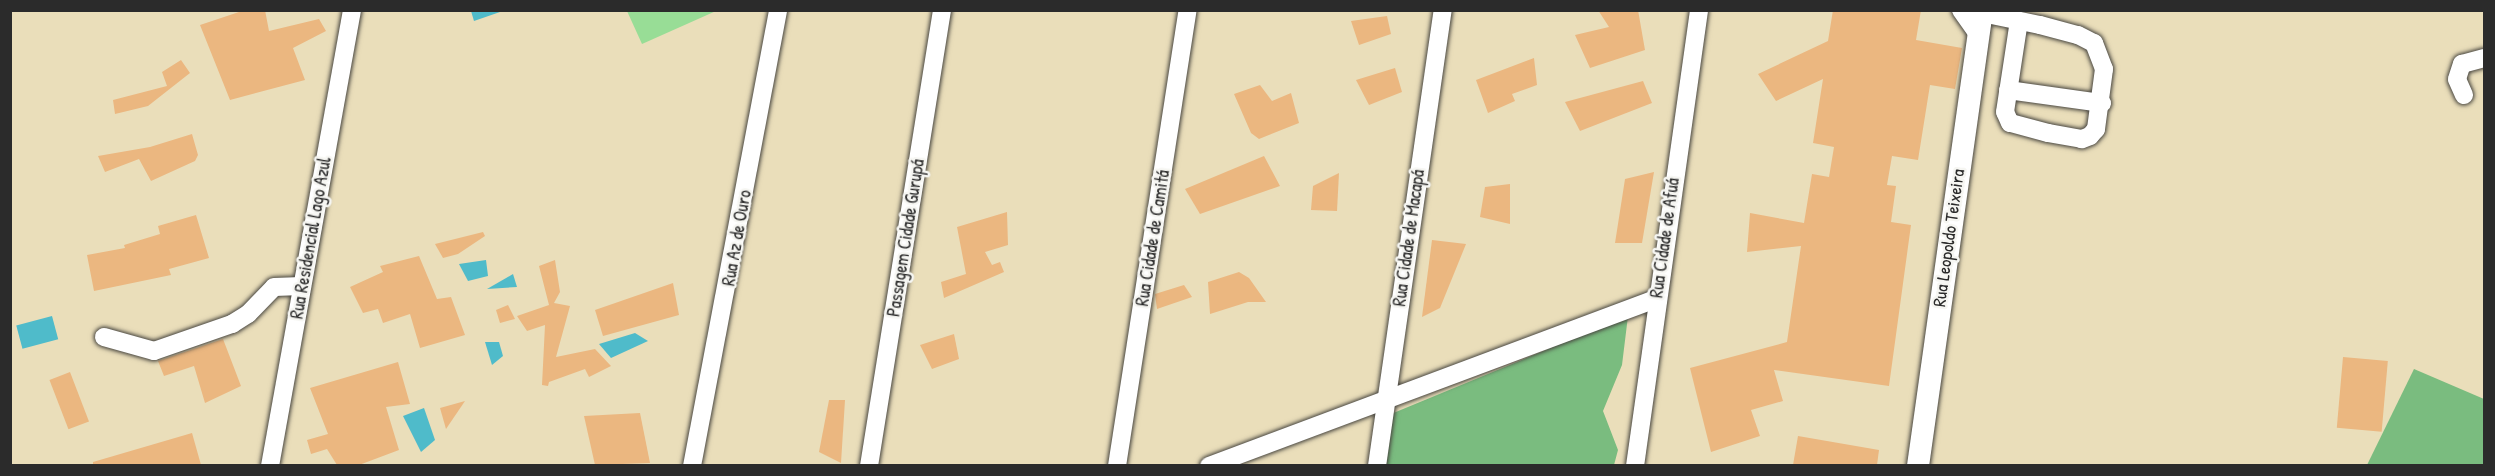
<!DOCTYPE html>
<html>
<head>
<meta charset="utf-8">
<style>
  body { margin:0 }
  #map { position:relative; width:2495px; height:476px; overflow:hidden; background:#eadeba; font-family:"Patrick Hand",sans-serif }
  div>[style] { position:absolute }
  .green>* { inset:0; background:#98dd96 }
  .forest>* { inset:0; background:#7abc7f }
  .water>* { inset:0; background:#4fbbca; transform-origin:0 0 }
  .building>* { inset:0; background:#ebb780; transform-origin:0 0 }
  .roads { filter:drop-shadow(0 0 2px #484640) drop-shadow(0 0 2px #484640) }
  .minor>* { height:18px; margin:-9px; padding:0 9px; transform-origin:9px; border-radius:9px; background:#fff }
  .major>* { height:22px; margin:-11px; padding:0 11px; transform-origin:11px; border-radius:11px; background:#fff }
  span { translate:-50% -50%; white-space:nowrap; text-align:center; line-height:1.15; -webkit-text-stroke:5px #f6f6f2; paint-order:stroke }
  .street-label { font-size:18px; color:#2b2b2b }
  .frame { position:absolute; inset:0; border:12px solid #2b2b2b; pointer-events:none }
</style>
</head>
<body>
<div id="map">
  <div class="green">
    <i style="clip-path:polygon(627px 11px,716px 11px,642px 44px)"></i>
  </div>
  <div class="forest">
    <i style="clip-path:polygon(1628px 316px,1622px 365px,1603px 411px,1618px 450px,1614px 465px,1386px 466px,1391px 414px)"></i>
    <i style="clip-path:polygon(2414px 369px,2484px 399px,2484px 465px,2367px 465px)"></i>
  </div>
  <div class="water">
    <i style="clip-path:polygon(471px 11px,500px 11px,500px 12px,474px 21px)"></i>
    <i style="clip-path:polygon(486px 260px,488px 276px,468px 281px,459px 264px)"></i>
    <i style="clip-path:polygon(513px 274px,517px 287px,487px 289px)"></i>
    <i style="left:52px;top:316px;width:24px;height:37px;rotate:75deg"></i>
    <i style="clip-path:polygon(635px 333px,648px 341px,611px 358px,599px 344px)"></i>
    <i style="clip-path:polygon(485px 342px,499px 342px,503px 356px,492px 365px)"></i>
    <i style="clip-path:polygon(424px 408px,435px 440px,421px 452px,403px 416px)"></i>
  </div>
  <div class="building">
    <i style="clip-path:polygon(245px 10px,265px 10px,269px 31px,319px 19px,326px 31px,293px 48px,305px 80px,230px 100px,200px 25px)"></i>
    <i style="clip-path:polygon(1598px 10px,1638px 10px,1645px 50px,1590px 68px,1575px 35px,1609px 27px)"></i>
    <i style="clip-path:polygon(1833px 10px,1921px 10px,1916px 40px,1962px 48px,1955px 89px,1930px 85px,1918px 160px,1892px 156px,1887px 185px,1896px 186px,1891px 222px,1911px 225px,1889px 386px,1774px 370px,1783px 401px,1751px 410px,1760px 436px,1711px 452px,1690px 368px,1787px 342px,1801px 246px,1747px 252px,1750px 213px,1804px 223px,1812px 174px,1829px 177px,1834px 147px,1813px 143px,1823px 79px,1776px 101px,1758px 74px,1828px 41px)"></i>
    <i style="clip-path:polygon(1387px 16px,1391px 34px,1359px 45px,1351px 21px)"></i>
    <i style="clip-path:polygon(1534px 58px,1537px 85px,1512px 94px,1515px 101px,1488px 113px,1476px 80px)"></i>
    <i style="clip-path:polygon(181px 60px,190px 73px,148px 106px,115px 114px,113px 100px,167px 86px,162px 72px)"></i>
    <i style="clip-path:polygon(1395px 68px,1402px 92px,1369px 105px,1356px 80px)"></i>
    <i style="clip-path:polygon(1643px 81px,1652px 103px,1580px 131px,1565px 102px)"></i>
    <i style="clip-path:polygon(1260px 85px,1272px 101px,1291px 93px,1299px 123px,1259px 139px,1251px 133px,1234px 94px)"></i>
    <i style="clip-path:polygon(192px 134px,198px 155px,195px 161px,151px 181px,139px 159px,105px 172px,98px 156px,150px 147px)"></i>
    <i style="clip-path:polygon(1264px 156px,1280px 186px,1200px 214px,1185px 189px)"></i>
    <i style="clip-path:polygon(1654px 172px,1642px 243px,1615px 243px,1625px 179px)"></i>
    <i style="clip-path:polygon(1339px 173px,1337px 211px,1311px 210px,1313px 186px)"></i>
    <i style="clip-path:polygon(1510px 184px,1510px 224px,1480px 217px,1485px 187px)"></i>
    <i style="clip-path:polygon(1007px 212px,1008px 245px,985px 252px,992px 265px,1000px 262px,1004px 272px,944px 298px,941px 282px,966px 274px,957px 227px)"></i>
    <i style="clip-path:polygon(196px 215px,209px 258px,169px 269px,171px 275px,94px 291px,87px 255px,125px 248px,124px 245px,160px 234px,158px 226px)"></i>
    <i style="clip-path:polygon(483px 232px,485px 236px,458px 254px,443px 258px,435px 244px)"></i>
    <i style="clip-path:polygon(1432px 240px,1466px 244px,1440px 308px,1422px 317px)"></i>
    <i style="clip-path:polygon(419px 256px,437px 299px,451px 297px,465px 335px,420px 348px,410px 314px,383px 323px,378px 309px,363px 313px,350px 287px,383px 272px,380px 266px)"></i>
    <i style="clip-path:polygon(555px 260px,560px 292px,554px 303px,570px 306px,556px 357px,595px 349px,611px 366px,589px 377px,585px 369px,549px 382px,548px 386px,542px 385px,545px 325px,527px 331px,517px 316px,549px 305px,539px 266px)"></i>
    <i style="clip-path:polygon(1239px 272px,1249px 278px,1266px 302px,1248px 302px,1210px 314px,1208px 282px)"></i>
    <i style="clip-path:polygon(673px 283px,679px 315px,603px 336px,595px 310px)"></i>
    <i style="clip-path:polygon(1184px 285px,1192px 297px,1157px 309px,1155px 294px)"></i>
    <i style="clip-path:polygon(508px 305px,515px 319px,500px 323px,496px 310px)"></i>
    <i style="clip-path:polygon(954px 334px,959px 359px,932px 369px,920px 345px)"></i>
    <i style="clip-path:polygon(223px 339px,241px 386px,205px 403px,194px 366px,164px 376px,158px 361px)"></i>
    <i style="left:2343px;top:357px;width:45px;height:71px;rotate:5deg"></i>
    <i style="clip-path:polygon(398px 362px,410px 404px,386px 407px,399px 450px,359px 465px,337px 465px,327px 449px,311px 454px,307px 440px,328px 434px,310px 388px)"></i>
    <i style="left:70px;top:372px;width:53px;height:22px;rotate:69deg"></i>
    <i style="clip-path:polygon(829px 400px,845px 400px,841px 463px,819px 452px)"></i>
    <i style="clip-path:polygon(465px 401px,446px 429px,440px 408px)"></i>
    <i style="clip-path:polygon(640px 413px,650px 463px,595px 465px,584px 416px)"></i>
    <i style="clip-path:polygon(192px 433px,201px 465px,93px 465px,93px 462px)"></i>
    <i style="clip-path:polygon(1798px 436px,1879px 450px,1877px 465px,1793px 465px)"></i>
  </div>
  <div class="roads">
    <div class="minor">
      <i style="left:1961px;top:10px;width:28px;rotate:55deg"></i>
      <i style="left:1982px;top:13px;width:59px;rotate:11.7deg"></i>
      <i style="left:2040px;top:25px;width:39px;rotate:15deg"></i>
      <i style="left:2078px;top:35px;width:18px;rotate:27deg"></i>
      <i style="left:2094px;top:43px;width:28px;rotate:69deg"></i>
      <i style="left:2104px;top:69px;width:61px;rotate:97.6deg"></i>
      <i style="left:2096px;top:129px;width:9px;rotate:131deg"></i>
      <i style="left:2090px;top:136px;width:9px;rotate:159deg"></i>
      <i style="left:2082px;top:139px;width:35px;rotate:-170deg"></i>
      <i style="left:2048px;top:133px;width:39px;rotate:-165deg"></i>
      <i style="left:2010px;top:123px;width:12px;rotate:-114deg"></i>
      <i style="left:2005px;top:112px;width:92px;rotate:-81.3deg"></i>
      <i style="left:2008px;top:90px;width:95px;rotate:7.9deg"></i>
      <i style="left:2464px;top:95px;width:17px;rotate:-114deg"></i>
      <i style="left:2457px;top:79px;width:16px;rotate:-72deg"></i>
      <i style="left:2462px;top:64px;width:23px;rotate:-15deg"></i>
      <i style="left:104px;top:337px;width:52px;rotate:15.6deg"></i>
      <i style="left:154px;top:351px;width:83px;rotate:-19.1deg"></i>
      <i style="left:232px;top:324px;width:19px;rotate:-32deg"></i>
      <i style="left:248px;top:314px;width:37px;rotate:-46deg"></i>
      <i style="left:274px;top:287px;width:28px;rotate:-2deg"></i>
      <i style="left:270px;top:466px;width:463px;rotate:-79.8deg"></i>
      <i style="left:692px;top:466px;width:464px;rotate:-79.3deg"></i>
      <i style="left:869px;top:466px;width:462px;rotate:-80.9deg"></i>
      <i style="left:1117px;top:466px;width:461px;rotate:-81.2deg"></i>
      <i style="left:1209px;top:466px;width:477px;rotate:-20.5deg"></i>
      <i style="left:1377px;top:466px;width:461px;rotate:-81.8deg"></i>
      <i style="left:1635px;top:466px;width:460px;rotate:-82deg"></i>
    </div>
    <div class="major">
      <i style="left:1918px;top:466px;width:460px;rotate:-82deg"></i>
    </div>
  </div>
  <div class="street-label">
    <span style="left:311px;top:238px;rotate:-80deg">Rua Residencial Lago Azul</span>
    <span style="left:737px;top:238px;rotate:-80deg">Rua Az de Ouro</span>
    <span style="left:906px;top:238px;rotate:-81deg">Passagem Cidade Gurupá</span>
    <span style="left:1153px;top:238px;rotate:-81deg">Rua Cidade de Camitá</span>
    <span style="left:1409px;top:238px;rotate:-82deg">Rua Cidade de Macapá</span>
    <span style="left:1665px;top:238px;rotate:-82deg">Rua Cidade de Afuá</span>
    <span style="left:1949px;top:238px;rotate:-82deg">Rua Leopoldo Teixeira</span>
  </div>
  <div class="frame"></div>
</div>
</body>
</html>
